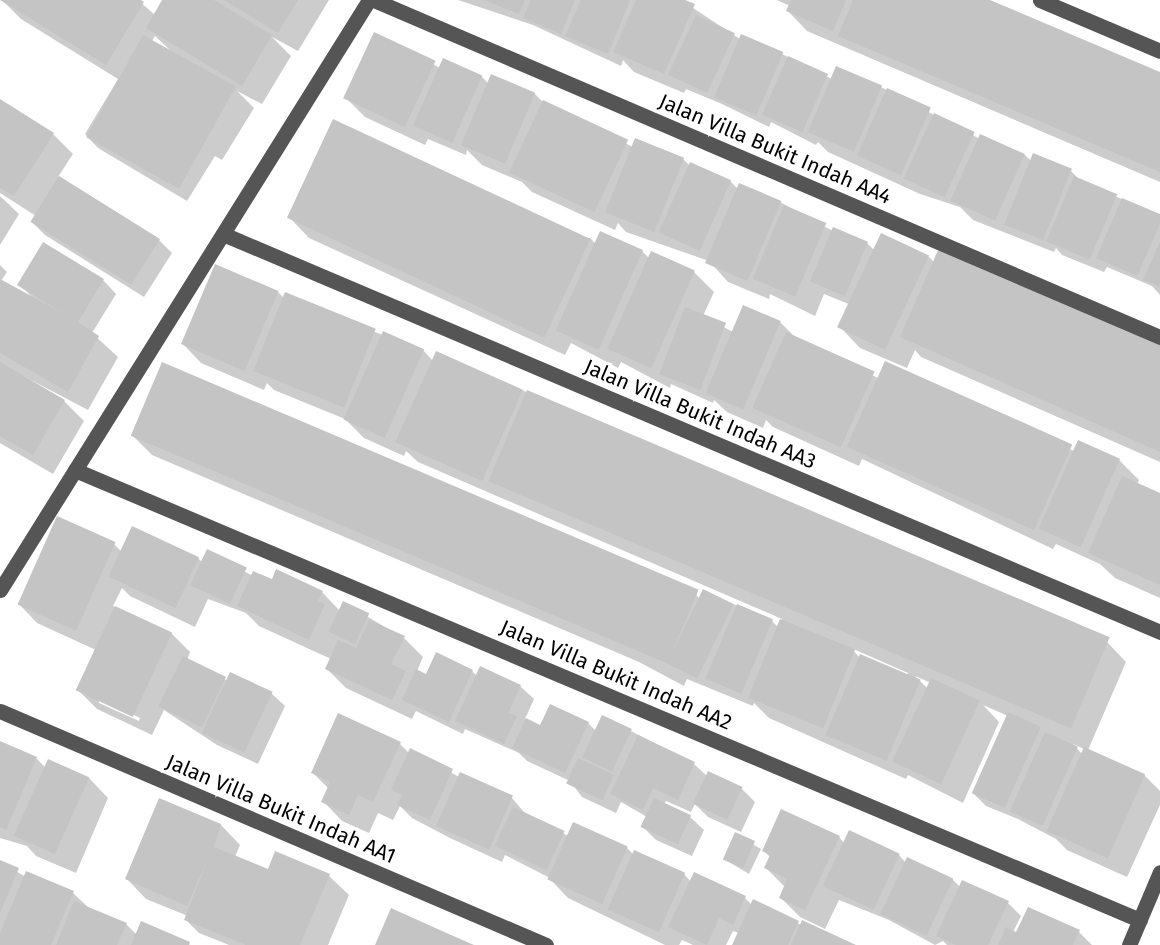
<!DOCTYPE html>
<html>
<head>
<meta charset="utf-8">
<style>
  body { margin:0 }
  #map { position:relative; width:1160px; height:945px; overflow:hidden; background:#fff; font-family:"Fira Sans",sans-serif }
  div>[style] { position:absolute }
  .shadow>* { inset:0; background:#0003 }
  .building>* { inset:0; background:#c4c4c4; transform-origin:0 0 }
  .minor>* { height:15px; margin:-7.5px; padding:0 7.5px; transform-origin:7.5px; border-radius:7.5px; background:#555 }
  span { translate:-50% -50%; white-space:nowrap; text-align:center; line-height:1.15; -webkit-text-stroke:6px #fff; paint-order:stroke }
  .street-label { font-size:21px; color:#000 }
</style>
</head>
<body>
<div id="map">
  <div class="shadow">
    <i style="clip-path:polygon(evenodd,2px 0,138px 0,155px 15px,164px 0,329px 0,298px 51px,272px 37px,291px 56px,262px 104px,237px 91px,254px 108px,222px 160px,215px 156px,187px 201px,98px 148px,85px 134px,118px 79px,21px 19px,2px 0,155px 36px,171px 51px,152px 41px,155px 36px)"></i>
    <i style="clip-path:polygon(458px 0,681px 0,740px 39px,782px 54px,832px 79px,881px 87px,980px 139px,1025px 155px,1031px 161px,1071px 171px,1081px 181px,1160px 216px,1160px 295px,1152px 286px,1107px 267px,1104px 272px,1062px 255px,1056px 248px,1054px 252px,973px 220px,960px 207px,920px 194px,828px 152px,818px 142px,816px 145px,771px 122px,769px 127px,722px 104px,686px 89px,684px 93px,634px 72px,623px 60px,621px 66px,533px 25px)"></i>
    <i style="clip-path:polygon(777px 0,986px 0,1160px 74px,1160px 182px,807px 31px,788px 11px,790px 6px)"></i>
    <i style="clip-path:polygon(375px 34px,440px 68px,481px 76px,489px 84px,492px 76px,535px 94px,544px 103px,633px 147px,683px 159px,690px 166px,730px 181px,738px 189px,780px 202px,833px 231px,867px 243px,875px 251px,928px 256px,934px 262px,1160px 347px,1160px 462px,921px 357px,915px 350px,907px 368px,860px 348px,841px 328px,851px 305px,824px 294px,815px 316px,770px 294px,769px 299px,728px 282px,709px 261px,626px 232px,618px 223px,615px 230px,532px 192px,522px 182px,482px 165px,467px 150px,466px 155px,428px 139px,425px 145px,365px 117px,345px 97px)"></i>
    <i style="clip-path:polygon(0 101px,53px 134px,73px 154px,58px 177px,159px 240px,172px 253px,144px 297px,45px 235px,32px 222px,36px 216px,0 193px)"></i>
    <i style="clip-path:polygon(0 196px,19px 214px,0 245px)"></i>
    <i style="clip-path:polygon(290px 218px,590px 238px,596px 244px,642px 251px,649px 258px,652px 253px,694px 272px,714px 292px,703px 316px,733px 332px,780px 322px,796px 338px,878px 378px,1075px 451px,1119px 460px,1139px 480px,1137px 484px,1160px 494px,1160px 598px,1115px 578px,1100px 564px,1056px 544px,1053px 549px,862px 459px,859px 466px,773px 427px,766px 420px,763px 428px,727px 412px,714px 400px,713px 403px,671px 384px,670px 388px,621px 362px,618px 368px,571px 343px,565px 355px,309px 238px)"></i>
    <i style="clip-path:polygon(0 265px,7px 272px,1px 281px,33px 298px,19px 284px,103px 280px,116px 294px,92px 333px,118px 357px,88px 410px,8px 368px,64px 401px,84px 421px,53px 474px,0 443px)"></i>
    <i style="clip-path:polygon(evenodd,278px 292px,284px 298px,423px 350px,433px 361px,522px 390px,1107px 642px,1126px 662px,1088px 750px,1144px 775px,1160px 791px,1160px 805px,1127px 877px,1067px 850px,1056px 839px,1018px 819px,986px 806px,973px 793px,1008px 716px,983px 705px,999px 722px,963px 803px,908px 775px,906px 779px,769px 718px,754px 703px,753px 706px,687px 679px,684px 686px,639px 662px,152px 455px,132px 435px,696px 595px,700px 599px,704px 591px,772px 621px,778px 627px,782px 619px,418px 462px,406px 451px,404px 456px,364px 438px,345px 419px,274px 390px,267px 383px,264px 390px,201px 363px,182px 343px,278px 292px,851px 648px,908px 673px,907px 676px,860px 658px,851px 648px,278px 292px,915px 676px,931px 683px,928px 689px,915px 676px,278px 292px,1073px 744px,1084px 749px,1082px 754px,1073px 744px)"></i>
    <i style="clip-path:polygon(evenodd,114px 544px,122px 552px,198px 558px,202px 562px,207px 551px,253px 576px,322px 592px,340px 611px,344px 603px,404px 638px,423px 657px,417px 671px,427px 676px,472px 671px,477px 676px,520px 686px,534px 699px,525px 719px,541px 727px,588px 723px,596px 731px,631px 731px,694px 764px,707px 776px,742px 789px,755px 802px,741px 832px,708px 817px,695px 804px,691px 812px,666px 801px,664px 804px,690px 817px,704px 830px,692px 856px,656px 840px,643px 827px,647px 817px,621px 802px,616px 813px,582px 797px,570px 781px,527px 761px,519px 753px,465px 729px,463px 734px,416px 711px,412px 719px,346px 688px,326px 668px,331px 659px,259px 626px,246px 613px,208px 599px,195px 627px,130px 596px,122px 588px,113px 606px,171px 633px,190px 652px,187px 660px,228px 681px,271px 693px,285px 706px,258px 764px,217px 745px,164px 710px,152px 735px,97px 709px,78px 690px,96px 650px,37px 623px,18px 603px,114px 544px,99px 699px,140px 718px,139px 721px,99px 703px,99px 699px)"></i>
    <i style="clip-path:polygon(0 743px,36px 758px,46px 768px,89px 778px,108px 798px,76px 873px,36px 856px,27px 846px,0 838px)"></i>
    <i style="clip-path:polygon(400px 744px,409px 753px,411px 750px,459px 777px,512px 798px,524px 812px,568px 836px,627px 848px,634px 855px,684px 874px,691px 882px,745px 898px,752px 905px,852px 945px,734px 945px,739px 933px,733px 931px,726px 945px,693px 945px,682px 940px,679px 945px,665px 945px,568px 898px,548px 877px,505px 855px,502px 862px,450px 838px,412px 818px,400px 806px,393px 820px,378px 813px,369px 833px,342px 821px,323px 801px,329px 789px,313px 773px)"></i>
    <i style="clip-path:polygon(160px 800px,221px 825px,240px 845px,235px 857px,269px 871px,276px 853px,329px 876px,349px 895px,328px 945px,229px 945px,199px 933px,186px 920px,188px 916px,146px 899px,127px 879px)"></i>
    <i style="clip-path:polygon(735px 834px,761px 849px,749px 874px,724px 859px)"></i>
    <i style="clip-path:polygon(839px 837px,844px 843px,899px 855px,906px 863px,952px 879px,960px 887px,1008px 903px,1021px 916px,1013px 932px,1079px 932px,1092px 945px,947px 945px,943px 941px,935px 945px,889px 920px,839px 900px,825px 929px,800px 917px,780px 897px,785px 887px,765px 867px,770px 857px,764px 851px)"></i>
    <i style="clip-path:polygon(0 862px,26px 877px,73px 893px,89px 908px,126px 924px,137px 935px,191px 945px,0 945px)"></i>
  </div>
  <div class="building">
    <i style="clip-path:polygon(0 0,141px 0,144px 2px,106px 65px)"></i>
    <i style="clip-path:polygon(162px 0,214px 0,272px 35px,242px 86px,146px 28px)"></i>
    <i style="clip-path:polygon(224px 0,298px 0,278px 33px)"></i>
    <i style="clip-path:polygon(484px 0,525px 0,519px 14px)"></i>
    <i style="clip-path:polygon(531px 0,575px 0,561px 34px,523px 18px)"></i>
    <i style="clip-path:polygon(581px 0,630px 0,608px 54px,565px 36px)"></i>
    <i style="clip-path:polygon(636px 0,685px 0,695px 4px,664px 74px,613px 52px)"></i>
    <i style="clip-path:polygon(791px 0,846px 0,833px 31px,786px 11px)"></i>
    <i style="clip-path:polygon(853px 0,990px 0,1160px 72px,1160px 172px,838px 36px)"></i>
    <i style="left:696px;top:15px;width:43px;height:66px;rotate:25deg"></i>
    <i style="left:374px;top:32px;width:68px;height:73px;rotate:25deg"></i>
    <i style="left:741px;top:34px;width:46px;height:69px;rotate:23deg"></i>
    <i style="left:143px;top:35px;width:106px;height:117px;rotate:29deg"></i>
    <i style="left:788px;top:56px;width:44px;height:64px;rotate:24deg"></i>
    <i style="left:443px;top:58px;width:43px;height:74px;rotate:24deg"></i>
    <i style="left:836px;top:66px;width:50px;height:72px;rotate:23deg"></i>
    <i style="left:491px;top:74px;width:48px;height:77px;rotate:23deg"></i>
    <i style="left:887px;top:88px;width:48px;height:74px;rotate:24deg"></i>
    <i style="clip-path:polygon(0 99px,54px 133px,14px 196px,0 188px)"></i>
    <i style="left:543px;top:100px;width:94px;height:80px;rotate:25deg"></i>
    <i style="left:934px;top:113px;width:45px;height:72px;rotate:25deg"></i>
    <i style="left:333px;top:119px;width:284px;height:109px;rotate:25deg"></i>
    <i style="left:980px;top:134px;width:49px;height:73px;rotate:24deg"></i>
    <i style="left:635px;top:138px;width:53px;height:80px;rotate:22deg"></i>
    <i style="left:1033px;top:153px;width:42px;height:77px;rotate:22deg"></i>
    <i style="left:690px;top:162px;width:45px;height:77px;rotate:24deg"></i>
    <i style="left:59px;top:176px;width:119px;height:54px;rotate:32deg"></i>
    <i style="left:1074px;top:176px;width:47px;height:71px;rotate:23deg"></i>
    <i style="left:739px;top:183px;width:46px;height:87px;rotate:23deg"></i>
    <i style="clip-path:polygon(1122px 198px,1160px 214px,1160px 224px,1137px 276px,1096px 258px)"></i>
    <i style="left:784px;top:205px;width:46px;height:80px;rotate:23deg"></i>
    <i style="left:833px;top:227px;width:38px;height:59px;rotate:23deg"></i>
    <i style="left:600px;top:231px;width:47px;height:109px;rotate:24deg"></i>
    <i style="left:881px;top:233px;width:53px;height:104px;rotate:25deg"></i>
    <i style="clip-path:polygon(43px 242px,104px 279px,78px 322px,99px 336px,68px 392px,0 353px,0 279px,66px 315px,17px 285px)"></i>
    <i style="clip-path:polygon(1160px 242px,1160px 287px,1143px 280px)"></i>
    <i style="clip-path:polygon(939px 248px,1160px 345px,1160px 452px,900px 337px)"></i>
    <i style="left:651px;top:251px;width:48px;height:107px;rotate:24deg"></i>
    <i style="left:215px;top:264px;width:69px;height:87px;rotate:23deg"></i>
    <i style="left:285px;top:292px;width:98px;height:85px;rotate:22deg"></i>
    <i style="left:743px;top:305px;width:41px;height:96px;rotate:23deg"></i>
    <i style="left:685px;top:307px;width:44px;height:72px;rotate:21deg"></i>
    <i style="left:383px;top:331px;width:45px;height:97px;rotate:24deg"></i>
    <i style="left:786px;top:332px;width:97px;height:83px;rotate:24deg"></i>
    <i style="left:436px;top:351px;width:95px;height:100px;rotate:24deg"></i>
    <i style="left:885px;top:361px;width:205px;height:94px;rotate:24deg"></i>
    <i style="clip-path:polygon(0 362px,65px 400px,33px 455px,0 436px)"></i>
    <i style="left:162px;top:362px;width:583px;height:80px;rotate:23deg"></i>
    <i style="left:527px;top:390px;width:633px;height:99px;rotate:23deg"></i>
    <i style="left:1078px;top:440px;width:46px;height:97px;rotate:24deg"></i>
    <i style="clip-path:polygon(1122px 476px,1160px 493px,1160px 585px,1088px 553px)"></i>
    <i style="left:57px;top:516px;width:64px;height:97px;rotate:24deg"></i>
    <i style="left:132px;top:526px;width:74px;height:56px;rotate:25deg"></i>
    <i style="left:207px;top:549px;width:44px;height:40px;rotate:25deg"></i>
    <i style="clip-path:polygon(276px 569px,323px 591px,318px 601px,325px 604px,309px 640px,237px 606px,253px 571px,272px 579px)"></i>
    <i style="left:703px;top:589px;width:34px;height:83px;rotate:26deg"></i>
    <i style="left:343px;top:601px;width:29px;height:34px;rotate:25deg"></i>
    <i style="left:737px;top:604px;width:39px;height:81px;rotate:23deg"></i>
    <i style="left:115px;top:606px;width:63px;height:93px;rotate:25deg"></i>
    <i style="left:780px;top:619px;width:81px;height:85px;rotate:22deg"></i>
    <i style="clip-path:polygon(369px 620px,405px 636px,391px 664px,406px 671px,392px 700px,325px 669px,338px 640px,356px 648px)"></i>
    <i style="clip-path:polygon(436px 652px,473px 670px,449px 722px,402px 700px,416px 669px,426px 674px)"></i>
    <i style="left:860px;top:654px;width:66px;height:88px;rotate:23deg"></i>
    <i style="left:183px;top:656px;width:48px;height:56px;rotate:26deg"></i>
    <i style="clip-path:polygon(480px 666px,521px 685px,508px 713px,517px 716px,504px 744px,455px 721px)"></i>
    <i style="left:230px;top:672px;width:47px;height:67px;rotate:25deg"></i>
    <i style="left:931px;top:678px;width:54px;height:92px;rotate:25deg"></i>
    <i style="clip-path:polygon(550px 704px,589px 722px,565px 773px,512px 748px,526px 718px,540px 725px)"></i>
    <i style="left:1008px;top:712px;width:36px;height:89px;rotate:24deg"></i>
    <i style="clip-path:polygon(338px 713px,401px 742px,373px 802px,358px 795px,349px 815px,321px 802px,330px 782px,311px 773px)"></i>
    <i style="left:602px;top:715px;width:33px;height:47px;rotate:25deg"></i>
    <i style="left:1045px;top:732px;width:36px;height:87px;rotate:24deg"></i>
    <i style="clip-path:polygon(638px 735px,695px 762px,678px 800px,653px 788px,643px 810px,610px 794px)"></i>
    <i style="clip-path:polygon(0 741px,37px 757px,6px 830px,0 827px)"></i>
    <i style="left:1084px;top:747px;width:67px;height:92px;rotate:24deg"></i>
    <i style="clip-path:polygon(410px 748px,453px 769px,430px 820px,397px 805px,402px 795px,391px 790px)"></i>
    <i style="left:578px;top:758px;width:40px;height:28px;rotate:25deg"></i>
    <i style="left:48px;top:759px;width:45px;height:84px;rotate:24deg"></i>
    <i style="left:708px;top:771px;width:38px;height:36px;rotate:25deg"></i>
    <i style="left:460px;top:772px;width:58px;height:59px;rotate:24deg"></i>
    <i style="clip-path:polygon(159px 798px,221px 824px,214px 847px,268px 869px,275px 851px,330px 874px,300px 945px,246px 945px,184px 920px,208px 859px,187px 906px,125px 879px)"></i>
    <i style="left:654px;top:798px;width:41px;height:32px;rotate:25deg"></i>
    <i style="left:513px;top:807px;width:57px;height:43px;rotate:25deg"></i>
    <i style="clip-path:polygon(781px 809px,840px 836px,805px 910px,779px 898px,787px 879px,764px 868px,770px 855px,762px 851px)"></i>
    <i style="left:573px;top:822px;width:60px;height:63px;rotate:24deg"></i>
    <i style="left:849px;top:830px;width:56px;height:62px;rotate:25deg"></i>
    <i style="left:735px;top:832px;width:22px;height:30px;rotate:24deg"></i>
    <i style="left:634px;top:850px;width:56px;height:65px;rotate:24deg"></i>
    <i style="left:907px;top:857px;width:51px;height:63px;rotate:25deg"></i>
    <i style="clip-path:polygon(0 860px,19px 868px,0 913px)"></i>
    <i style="clip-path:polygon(26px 871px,74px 891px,51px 945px,0 945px,0 933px)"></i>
    <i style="clip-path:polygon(694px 872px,746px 896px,733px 925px,719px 918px,707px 945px,668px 927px)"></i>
    <i style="clip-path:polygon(962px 880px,1009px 901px,988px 945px,956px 945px,936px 936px)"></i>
    <i style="clip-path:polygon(753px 899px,799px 921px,788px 945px,732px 945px)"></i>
    <i style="clip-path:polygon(74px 901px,127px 923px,117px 945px,56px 945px)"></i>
    <i style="clip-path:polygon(1028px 907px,1080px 930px,1073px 945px,998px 945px,1006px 927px,1016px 932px)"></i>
    <i style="clip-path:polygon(391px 908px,451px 935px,474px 945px,375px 945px)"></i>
    <i style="clip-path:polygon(802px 920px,856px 945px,791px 945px)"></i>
    <i style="clip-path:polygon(141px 921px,190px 942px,189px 945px,131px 945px)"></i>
  </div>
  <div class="minor">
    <i style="left:374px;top:0;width:855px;rotate:23.21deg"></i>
    <i style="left:1040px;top:0;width:130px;rotate:23deg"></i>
    <i style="left:223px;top:234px;width:1018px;rotate:23.01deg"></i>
    <i style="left:75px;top:470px;width:1156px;rotate:22.91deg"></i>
    <i style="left:0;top:590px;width:696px;rotate:-57.98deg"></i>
    <i style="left:0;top:711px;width:594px;rotate:23.2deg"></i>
    <i style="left:1129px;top:945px;width:79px;rotate:-67deg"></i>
  </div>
  <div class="street-label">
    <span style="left:775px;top:149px;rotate:23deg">Jalan Villa Bukit Indah AA4</span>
    <span style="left:700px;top:414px;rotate:23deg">Jalan Villa Bukit Indah AA3</span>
    <span style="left:616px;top:675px;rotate:23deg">Jalan Villa Bukit Indah AA2</span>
    <span style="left:281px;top:809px;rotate:23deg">Jalan Villa Bukit Indah AA1</span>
  </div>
</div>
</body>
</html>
